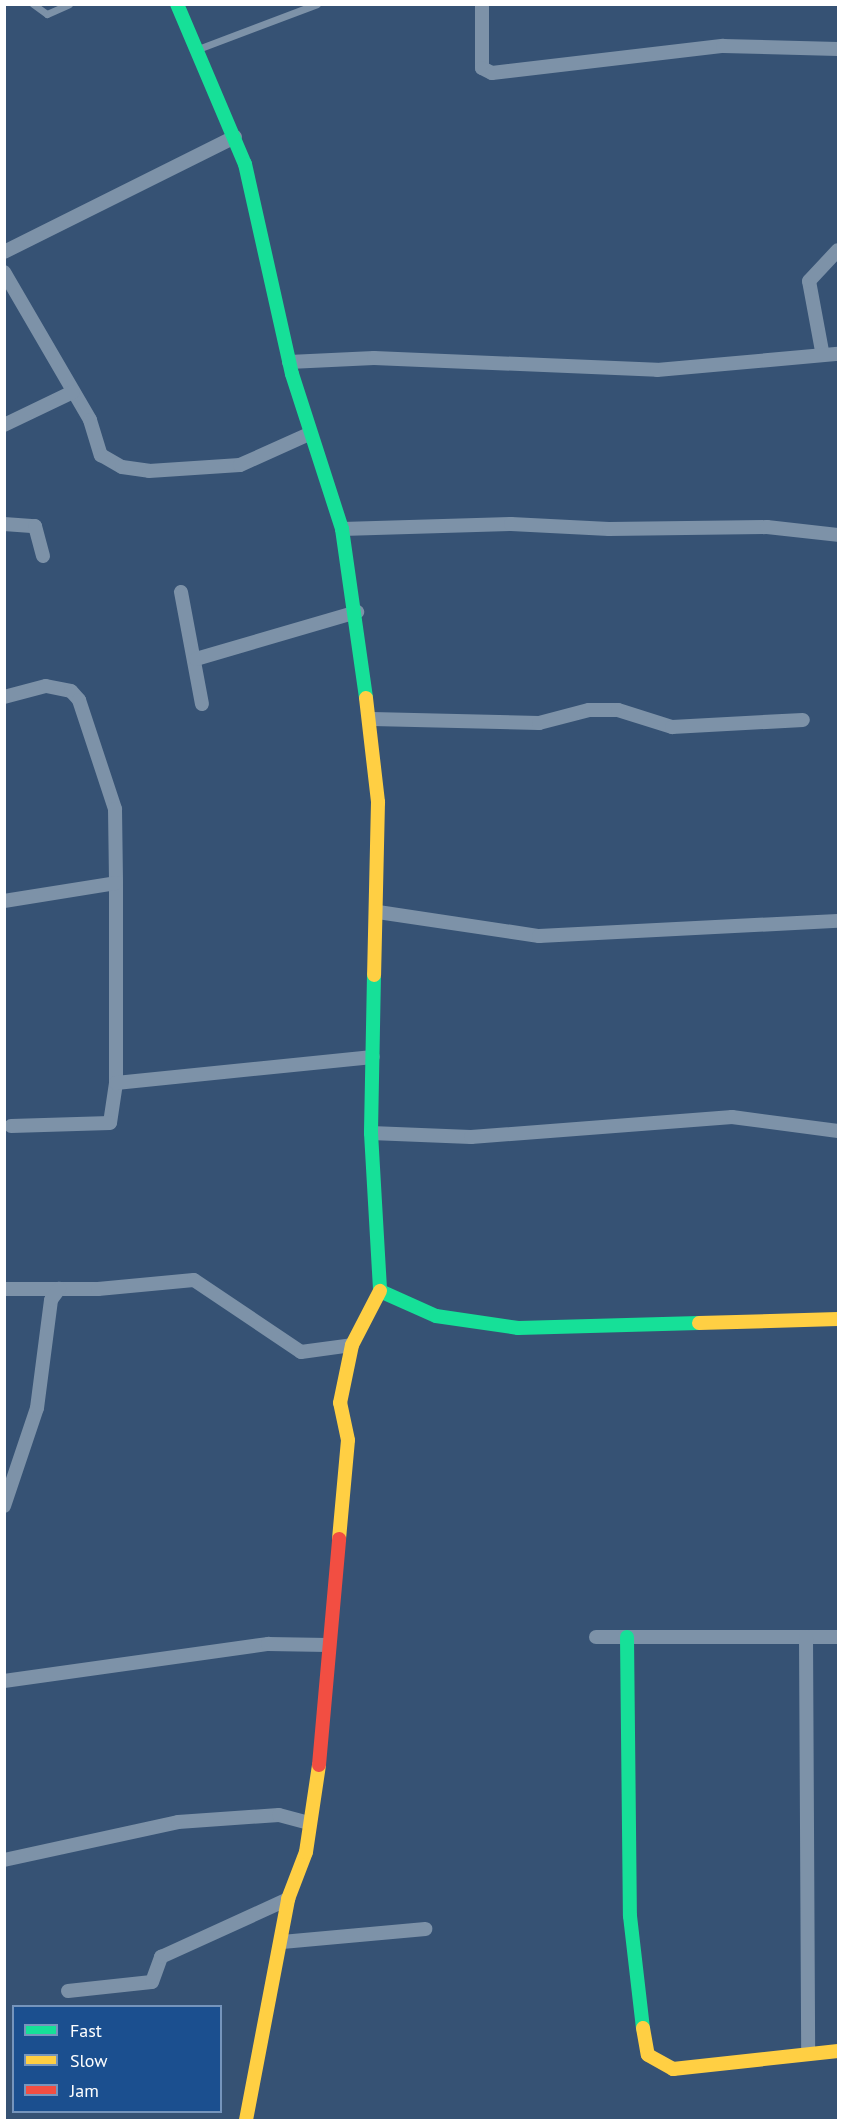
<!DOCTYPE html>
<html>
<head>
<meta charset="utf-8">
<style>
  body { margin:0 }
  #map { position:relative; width:843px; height:2125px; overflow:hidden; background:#365274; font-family:"PT Sans",sans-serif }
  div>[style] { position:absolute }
  .lane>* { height:7px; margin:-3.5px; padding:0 3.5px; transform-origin:3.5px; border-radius:3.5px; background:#7d92a8 }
  .street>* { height:14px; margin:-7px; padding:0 7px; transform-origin:7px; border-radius:7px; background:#7d92a8 }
  .fast>* { height:14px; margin:-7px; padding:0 7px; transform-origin:7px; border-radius:7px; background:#16e098 }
  .slow>* { height:14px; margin:-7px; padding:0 7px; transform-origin:7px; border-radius:7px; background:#ffcf43 }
  .jam>* { height:14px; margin:-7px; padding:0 7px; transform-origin:7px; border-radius:7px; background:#f24e42 }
  span { translate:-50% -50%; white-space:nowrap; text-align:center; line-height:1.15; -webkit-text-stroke:4.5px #1b4f8f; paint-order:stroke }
  .frame { position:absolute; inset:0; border:6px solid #fff; pointer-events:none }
  .legend { position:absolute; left:12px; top:2005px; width:210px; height:108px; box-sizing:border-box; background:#1b4f8f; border:2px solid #7695bc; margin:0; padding:8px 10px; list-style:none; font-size:18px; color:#fff }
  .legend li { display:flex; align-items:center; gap:12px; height:30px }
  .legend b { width:30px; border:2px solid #7695bc }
</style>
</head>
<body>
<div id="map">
  <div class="lane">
    <i style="left:33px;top:4px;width:17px;rotate:36deg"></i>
    <i style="left:47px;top:14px;width:24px;rotate:-24deg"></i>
    <i style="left:198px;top:49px;width:127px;rotate:-20.7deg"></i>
  </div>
  <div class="street">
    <i style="left:482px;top:4px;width:64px;rotate:90deg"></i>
    <i style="left:482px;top:68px;width:11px;rotate:27deg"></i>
    <i style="left:492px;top:73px;width:233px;rotate:-6.7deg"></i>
    <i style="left:723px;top:46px;width:115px;rotate:1.5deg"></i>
    <i style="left:4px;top:252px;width:258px;rotate:-26.5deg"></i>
    <i style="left:4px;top:272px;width:171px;rotate:59.8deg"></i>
    <i style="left:90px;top:420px;width:37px;rotate:73deg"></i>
    <i style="left:101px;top:455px;width:24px;rotate:30deg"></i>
    <i style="left:122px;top:467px;width:27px;rotate:8deg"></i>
    <i style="left:149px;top:471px;width:91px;rotate:-3.8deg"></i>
    <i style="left:240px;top:465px;width:76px;rotate:-24.2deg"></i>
    <i style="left:822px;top:351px;width:71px;rotate:-100.5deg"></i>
    <i style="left:809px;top:281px;width:42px;rotate:-46.9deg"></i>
    <i style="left:289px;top:362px;width:85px;rotate:-2.7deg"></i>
    <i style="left:374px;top:358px;width:283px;rotate:2.4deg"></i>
    <i style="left:657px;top:370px;width:182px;rotate:-5.1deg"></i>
    <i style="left:4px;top:425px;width:76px;rotate:-25.6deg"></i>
    <i style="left:4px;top:524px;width:31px;rotate:4deg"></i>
    <i style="left:35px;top:526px;width:31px;rotate:75deg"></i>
    <i style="left:342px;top:529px;width:169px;rotate:-1.7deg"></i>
    <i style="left:511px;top:524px;width:98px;rotate:2.9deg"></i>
    <i style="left:609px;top:529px;width:158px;rotate:-0.7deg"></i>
    <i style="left:767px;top:527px;width:71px;rotate:6.4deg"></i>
    <i style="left:181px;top:592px;width:114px;rotate:79.4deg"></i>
    <i style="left:196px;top:659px;width:168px;rotate:-16.3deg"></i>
    <i style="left:4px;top:697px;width:43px;rotate:-14.7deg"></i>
    <i style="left:46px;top:686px;width:25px;rotate:11deg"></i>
    <i style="left:71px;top:691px;width:12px;rotate:48deg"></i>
    <i style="left:79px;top:700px;width:115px;rotate:71.7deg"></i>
    <i style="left:115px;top:809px;width:74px;rotate:89.2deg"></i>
    <i style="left:116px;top:883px;width:200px;rotate:90deg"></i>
    <i style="left:116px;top:1083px;width:40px;rotate:98.5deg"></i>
    <i style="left:110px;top:1123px;width:99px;rotate:178.3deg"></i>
    <i style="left:372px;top:719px;width:167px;rotate:1.4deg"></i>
    <i style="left:539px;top:723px;width:52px;rotate:-14.6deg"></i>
    <i style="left:589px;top:710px;width:29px"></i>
    <i style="left:618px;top:710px;width:57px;rotate:17.5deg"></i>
    <i style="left:672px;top:727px;width:131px;rotate:-3.1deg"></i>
    <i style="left:4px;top:901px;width:113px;rotate:-9.1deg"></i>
    <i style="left:378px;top:912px;width:163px;rotate:8.5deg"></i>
    <i style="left:539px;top:936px;width:299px;rotate:-2.9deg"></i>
    <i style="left:116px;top:1083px;width:258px;rotate:-5.8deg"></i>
    <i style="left:371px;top:1133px;width:100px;rotate:2.3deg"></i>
    <i style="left:471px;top:1137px;width:262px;rotate:-4.4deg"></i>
    <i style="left:732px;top:1117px;width:107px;rotate:7.5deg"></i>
    <i style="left:4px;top:1289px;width:94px"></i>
    <i style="left:98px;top:1289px;width:96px;rotate:-5.4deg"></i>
    <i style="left:194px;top:1280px;width:129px;rotate:33.9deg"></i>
    <i style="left:301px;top:1352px;width:51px;rotate:-7.8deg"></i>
    <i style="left:4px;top:1506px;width:103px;rotate:-71.4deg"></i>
    <i style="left:37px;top:1408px;width:109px;rotate:-82.6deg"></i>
    <i style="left:51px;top:1300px;width:14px;rotate:-54deg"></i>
    <i style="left:596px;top:1637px;width:242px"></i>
    <i style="left:806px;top:1637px;width:417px;rotate:89.7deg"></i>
    <i style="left:4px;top:1681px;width:267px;rotate:-8deg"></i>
    <i style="left:268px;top:1644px;width:60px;rotate:1deg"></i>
    <i style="left:4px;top:1860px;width:178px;rotate:-12.3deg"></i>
    <i style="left:178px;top:1822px;width:101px;rotate:-4deg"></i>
    <i style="left:279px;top:1815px;width:31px;rotate:15deg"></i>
    <i style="left:282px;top:1942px;width:144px;rotate:-5.2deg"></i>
    <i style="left:68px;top:1991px;width:84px;rotate:-6.1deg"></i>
    <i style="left:152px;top:1982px;width:27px;rotate:-70deg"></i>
    <i style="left:161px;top:1957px;width:140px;rotate:-24.5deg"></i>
  </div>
  <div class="fast">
    <i style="left:177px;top:4px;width:174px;rotate:67deg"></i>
    <i style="left:245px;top:164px;width:215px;rotate:77.4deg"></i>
    <i style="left:292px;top:374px;width:163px;rotate:72.1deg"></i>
    <i style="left:342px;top:529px;width:171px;rotate:81.9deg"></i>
    <i style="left:374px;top:975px;width:158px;rotate:91.1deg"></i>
    <i style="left:371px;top:1133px;width:158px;rotate:86.7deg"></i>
    <i style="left:380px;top:1291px;width:61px;rotate:24.1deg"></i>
    <i style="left:436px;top:1316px;width:83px;rotate:8.3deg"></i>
    <i style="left:518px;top:1328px;width:181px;rotate:-1.6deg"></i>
    <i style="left:627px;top:1637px;width:279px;rotate:89.4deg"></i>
    <i style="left:630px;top:1916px;width:113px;rotate:83.4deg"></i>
  </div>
  <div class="slow">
    <i style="left:366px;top:698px;width:105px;rotate:83.4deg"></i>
    <i style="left:378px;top:802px;width:173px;rotate:91.3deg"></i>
    <i style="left:699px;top:1323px;width:139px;rotate:-1.6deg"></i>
    <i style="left:339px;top:1539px;width:99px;rotate:-84.8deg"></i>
    <i style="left:348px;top:1440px;width:38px;rotate:-102deg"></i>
    <i style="left:340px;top:1403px;width:59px;rotate:-78.3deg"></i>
    <i style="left:352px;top:1345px;width:61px;rotate:-62.6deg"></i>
    <i style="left:643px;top:2028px;width:27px;rotate:80deg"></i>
    <i style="left:648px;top:2055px;width:29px;rotate:29deg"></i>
    <i style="left:673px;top:2069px;width:166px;rotate:-6.2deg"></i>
    <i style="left:246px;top:2120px;width:225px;rotate:-79.2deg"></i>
    <i style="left:288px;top:1899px;width:50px;rotate:-69deg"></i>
    <i style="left:306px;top:1852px;width:88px;rotate:-81.5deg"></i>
  </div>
  <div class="jam">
    <i style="left:319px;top:1765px;width:227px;rotate:-84.9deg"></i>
  </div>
  <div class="frame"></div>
  <ul class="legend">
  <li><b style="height:8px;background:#16e098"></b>Fast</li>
  <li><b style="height:8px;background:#ffcf43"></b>Slow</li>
  <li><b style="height:8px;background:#f24e42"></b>Jam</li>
  </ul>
</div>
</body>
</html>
